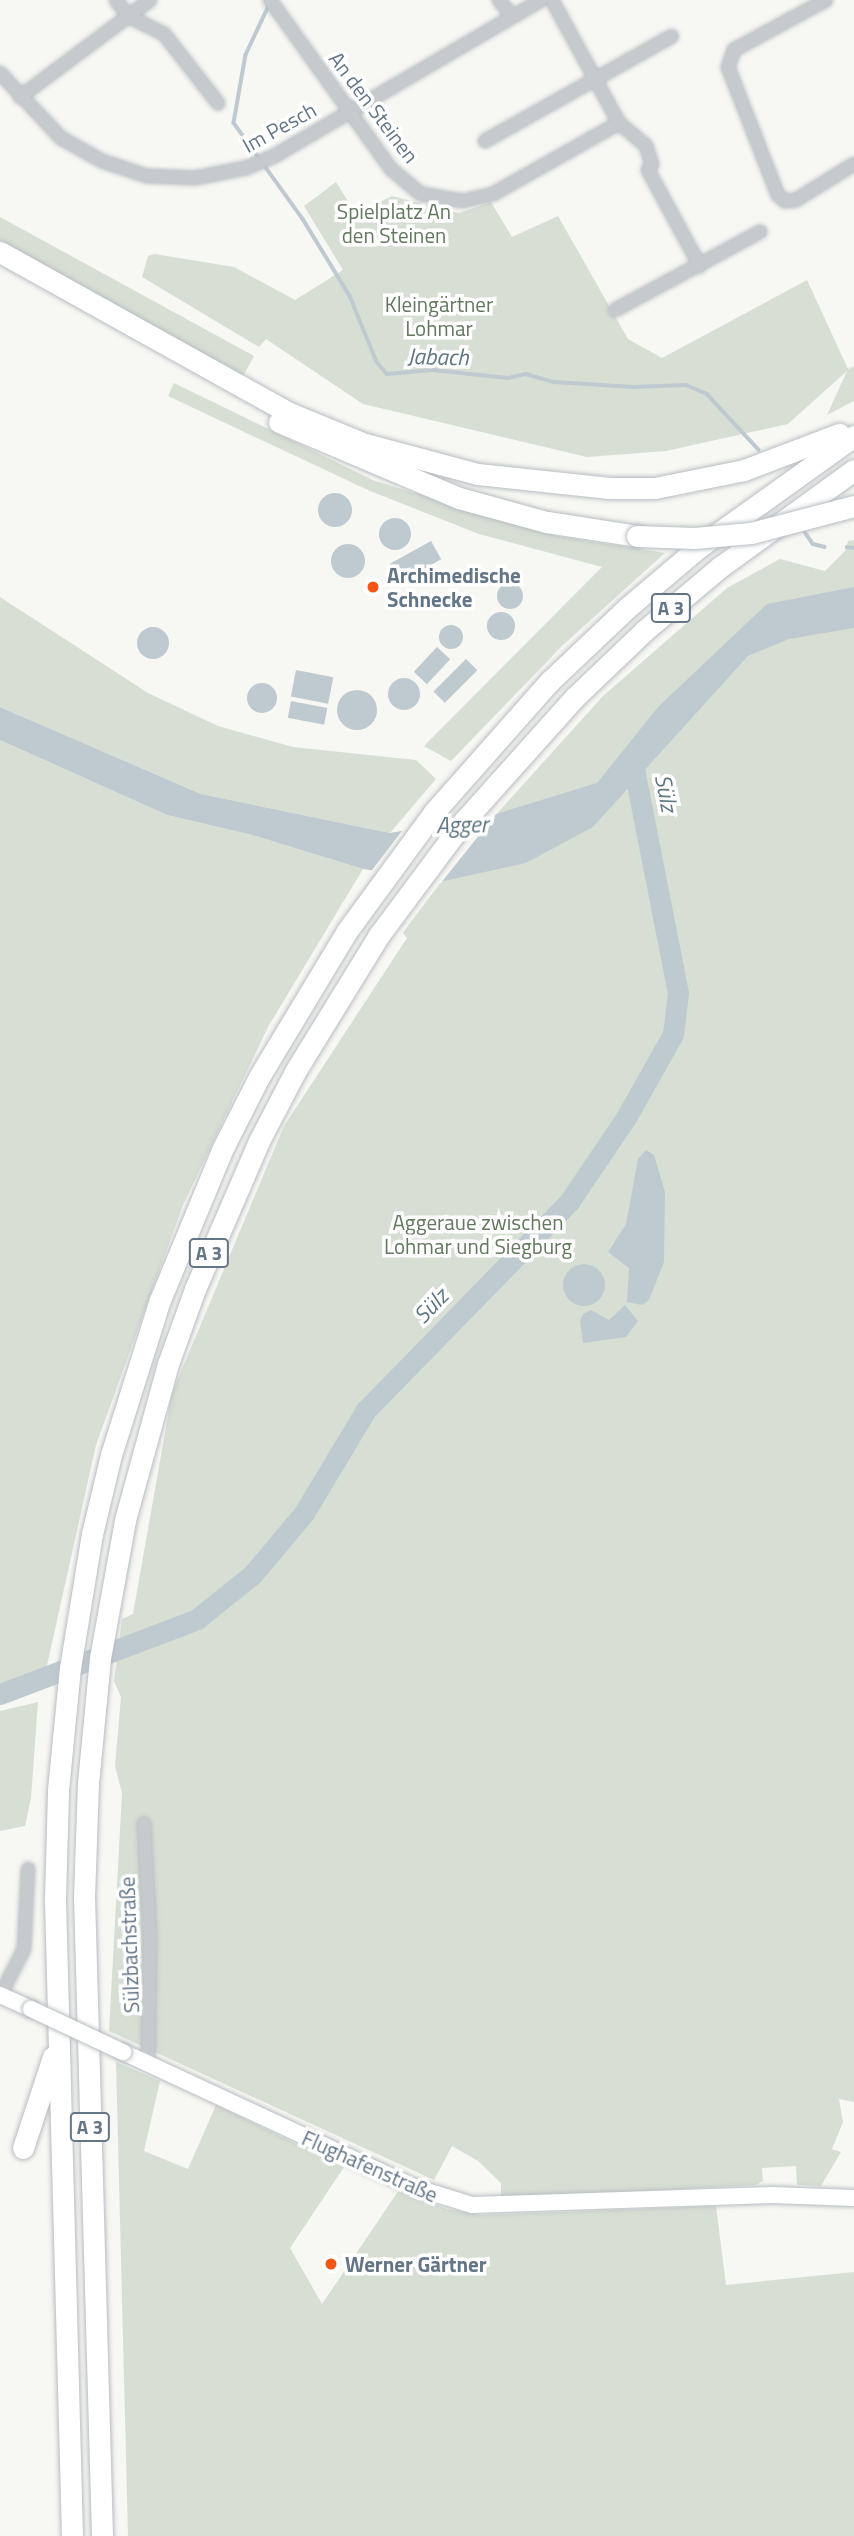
<!DOCTYPE html>
<html>
<head>
<meta charset="utf-8">
<style>
  body { margin:0 }
  #map { position:relative; width:854px; height:2536px; overflow:hidden; background:#f7f7f3; font-family:"Titillium Web",sans-serif }
  div>[style] { position:absolute }
  .green>* { inset:0; background:#d7dfd4 }
  .water>* { inset:0; background:#bfcad0; transform-origin:0 0 }
  .round { border-radius:50% }
  .pier>* { inset:0; background:#f7f7f3 }
  .stream>* { height:3.5px; margin:-1.75px; padding:0 1.75px; transform-origin:1.75px; border-radius:1.75px; background:#bfcad0 }
  .river>* { height:21px; margin:-10.5px; padding:0 10.5px; transform-origin:10.5px; border-radius:10.5px; background:#bfcad0 }
  .roads { filter:drop-shadow(0 0 2px #b8bdc2) drop-shadow(0 0 2px #b8bdc2) }
  .minor>* { height:12px; margin:-6px; padding:0 6px; transform-origin:6px; border-radius:6px; background:#c6cacd }
  .secondary>* { height:16px; margin:-8px; padding:0 8px; transform-origin:8px; border-radius:8px; background:#fff }
  .motorway>* { height:21px; margin:-10.5px; padding:0 10.5px; transform-origin:10.5px; border-radius:10.5px; background:#fff }
  .bridges { filter:drop-shadow(0 0 2px #b8bdc2) drop-shadow(0 0 2px #b8bdc2) }
  .secondary-bridge>* { height:16px; margin:-8px; padding:0 8px; transform-origin:8px; border-radius:8px; background:#fff }
  .motorway-bridge>* { height:21px; margin:-10.5px; padding:0 10.5px; transform-origin:10.5px; border-radius:10.5px; background:#fff }
  .dots>* { width:19px; height:19px; translate:-50% -50%; box-sizing:border-box; border:4px solid #fff; border-radius:50% }
  span { translate:-50% -50%; white-space:nowrap; text-align:center; line-height:1.15; -webkit-text-stroke:7px #fff; paint-order:stroke }
  .shield-label span { padding:2px 5px; background:#fff; border:2px solid; border-radius:5px; -webkit-text-stroke-width:0 }
  .shield-label { font-size:19px; color:#637587; font-weight:700 }
  .street-label { font-size:21px; color:#637587 }
  .park-label { font-size:21px; color:#62795e }
  .poi-label { font-size:21px; color:#637587; font-weight:700 }
  .left { translate:0 -50%; text-align:left }
  .water-label { font-size:23px; color:#5f7783; font-style:italic }
</style>
</head>
<body>
<div id="map">
  <div class="green">
    <i style="clip-path:polygon(336px 182px,356px 214px,392px 196px,459px 213px,491px 202px,512px 237px,558px 216px,628px 339px,662px 358px,807px 280px,848px 369px,854px 366px,854px 401px,827px 415px,847px 371px,788px 424px,666px 451px,587px 457px,363px 404px,266px 339px,259px 347px,142px 277px,148px 256px,154px 254px,234px 267px,295px 300px,343px 270px,304px 206px)"></i>
    <i style="clip-path:polygon(0 217px,254px 356px,242px 378px,0 242px)"></i>
    <i style="clip-path:polygon(174px 383px,375px 481px,557px 536px,665px 553px,563px 645px,451px 761px,424px 746px,602px 567px,479px 534px,370px 491px,168px 396px)"></i>
    <i style="clip-path:polygon(854px 540px,854px 2102px,839px 2099px,843px 2122px,832px 2149px,841px 2152px,821px 2186px,797px 2185px,796px 2166px,762px 2168px,763px 2181px,756px 2185px,501px 2199px,501px 2183px,478px 2161px,452px 2146px,434px 2180px,109px 2031px,122px 1793px,115px 1766px,121px 1697px,114px 1681px,122px 1619px,133px 1614px,172px 1393px,284px 1126px,407px 938px,403px 933px,410px 923px,473px 840px,603px 696px,727px 588px,780px 559px,825px 571px,845px 551px,848px 541px)"></i>
    <i style="clip-path:polygon(0 597px,148px 693px,218px 726px,293px 747px,416px 760px,436px 779px,390px 833px,201px 794px,0 707px)"></i>
    <i style="clip-path:polygon(0 740px,167px 815px,252px 835px,363px 869px,268px 1027px,183px 1205px,96px 1445px,42px 1688px,0 1702px)"></i>
    <i style="clip-path:polygon(38px 1702px,31px 1798px,25px 1826px,0 1831px,0 1711px)"></i>
    <i style="clip-path:polygon(116px 2062px,160px 2081px,144px 2151px,188px 2169px,216px 2105px,344px 2167px,290px 2248px,322px 2304px,399px 2190px,447px 2209px,480px 2215px,716px 2206px,726px 2285px,854px 2272px,854px 2536px,128px 2536px)"></i>
  </div>
  <div class="water">
    <i class="round" style="left:318px;top:493px;width:34px;height:34px"></i>
    <i class="round" style="left:379px;top:518px;width:32px;height:32px"></i>
    <i style="left:431px;top:541px;width:21px;height:48px;rotate:61deg"></i>
    <i class="round" style="left:331px;top:544px;width:34px;height:34px"></i>
    <i class="round" style="left:497px;top:583px;width:26px;height:26px"></i>
    <i style="clip-path:polygon(854px 587px,854px 628px,789px 639px,748px 656px,593px 827px,526px 863px,444px 881px,363px 869px,252px 835px,167px 815px,0 740px,0 707px,201px 794px,390px 833px,496px 814px,597px 783px,658px 707px,767px 604px)"></i>
    <i class="round" style="left:487px;top:612px;width:28px;height:28px"></i>
    <i class="round" style="left:439px;top:625px;width:24px;height:24px"></i>
    <i class="round" style="left:137px;top:627px;width:32px;height:32px"></i>
    <i style="left:437px;top:647px;width:18px;height:34px;rotate:43deg"></i>
    <i style="left:466px;top:659px;width:16px;height:46px;rotate:45deg"></i>
    <i style="left:296px;top:670px;width:38px;height:27px;rotate:11deg"></i>
    <i class="round" style="left:388px;top:678px;width:32px;height:32px"></i>
    <i class="round" style="left:247px;top:683px;width:30px;height:30px"></i>
    <i class="round" style="left:337px;top:690px;width:40px;height:40px"></i>
    <i style="left:291px;top:701px;width:37px;height:17px;rotate:11deg"></i>
    <i style="clip-path:polygon(646px 1150px,654px 1155px,665px 1192px,664px 1262px,649px 1300px,642px 1305px,627px 1302px,629px 1268px,608px 1252px,626px 1224px,638px 1159px)"></i>
    <i class="round" style="left:563px;top:1264px;width:42px;height:42px"></i>
    <i style="clip-path:polygon(625px 1305px,638px 1321px,626px 1337px,583px 1343px,580px 1321px,583px 1314px,591px 1310px,609px 1320px)"></i>
  </div>
  <div class="pier">
    <i style="clip-path:polygon(500px 809px,440px 884px,369px 874px,405px 827px)"></i>
  </div>
  <div class="stream">
    <i style="left:270px;top:4px;width:56px;rotate:115.2deg"></i>
    <i style="left:246px;top:55px;width:69px;rotate:100deg"></i>
    <i style="left:234px;top:123px;width:118px;rotate:54.3deg"></i>
    <i style="left:303px;top:219px;width:90px;rotate:58.6deg"></i>
    <i style="left:350px;top:296px;width:71px;rotate:67.8deg"></i>
    <i style="left:377px;top:362px;width:16px;rotate:50deg"></i>
    <i style="left:387px;top:374px;width:46px;rotate:-5deg"></i>
    <i style="left:433px;top:370px;width:75px;rotate:6.1deg"></i>
    <i style="left:508px;top:378px;width:18px;rotate:-13deg"></i>
    <i style="left:526px;top:374px;width:29px;rotate:16deg"></i>
    <i style="left:554px;top:382px;width:79px;rotate:3.6deg"></i>
    <i style="left:633px;top:387px;width:53px;rotate:-2.2deg"></i>
    <i style="left:686px;top:385px;width:23px;rotate:23deg"></i>
    <i style="left:707px;top:394px;width:76px;rotate:47.1deg"></i>
    <i style="left:805px;top:532px;width:14px;rotate:56deg"></i>
    <i style="left:813px;top:544px;width:12px;rotate:14deg"></i>
    <i style="left:847px;top:547px;width:7px;rotate:8deg"></i>
  </div>
  <div class="river">
    <i style="left:0;top:1694px;width:211px;rotate:-20.8deg"></i>
    <i style="left:197px;top:1619px;width:70px;rotate:-38.7deg"></i>
    <i style="left:252px;top:1575px;width:81px;rotate:-50deg"></i>
    <i style="left:304px;top:1513px;width:120px;rotate:-59deg"></i>
    <i style="left:366px;top:1410px;width:291px;rotate:-45.7deg"></i>
    <i style="left:569px;top:1202px;width:104px;rotate:-56deg"></i>
    <i style="left:627px;top:1116px;width:94px;rotate:-60.7deg"></i>
    <i style="left:673px;top:1034px;width:41px;rotate:-83deg"></i>
    <i style="left:678px;top:993px;width:234px;rotate:-101.1deg"></i>
  </div>
  <div class="roads">
    <div class="minor">
      <i style="left:116px;top:0;width:20px;rotate:53deg"></i>
      <i style="left:128px;top:16px;width:40px;rotate:26.6deg"></i>
      <i style="left:164px;top:34px;width:88px;rotate:52deg"></i>
      <i style="left:270px;top:0;width:208px;rotate:54.4deg"></i>
      <i style="left:391px;top:169px;width:39px;rotate:40deg"></i>
      <i style="left:421px;top:194px;width:43px;rotate:9.5deg"></i>
      <i style="left:463px;top:201px;width:31px;rotate:-13deg"></i>
      <i style="left:493px;top:194px;width:145px;rotate:-29.4deg"></i>
      <i style="left:499px;top:0;width:21px;rotate:51deg"></i>
      <i style="left:552px;top:0;width:140px;rotate:61.4deg"></i>
      <i style="left:619px;top:123px;width:35px;rotate:40deg"></i>
      <i style="left:646px;top:146px;width:19px;rotate:72deg"></i>
      <i style="left:652px;top:164px;width:7px;rotate:124deg"></i>
      <i style="left:648px;top:170px;width:109px;rotate:61.6deg"></i>
      <i style="left:826px;top:0;width:105px;rotate:151.5deg"></i>
      <i style="left:734px;top:50px;width:18px;rotate:109deg"></i>
      <i style="left:728px;top:67px;width:137px;rotate:68.7deg"></i>
      <i style="left:778px;top:195px;width:9px;rotate:41deg"></i>
      <i style="left:785px;top:201px;width:11px;rotate:-5deg"></i>
      <i style="left:796px;top:200px;width:68px;rotate:-31.8deg"></i>
      <i style="left:0;top:73px;width:89px;rotate:46.8deg"></i>
      <i style="left:61px;top:138px;width:47px;rotate:29.3deg"></i>
      <i style="left:102px;top:161px;width:47px;rotate:18.4deg"></i>
      <i style="left:147px;top:176px;width:48px;rotate:2.4deg"></i>
      <i style="left:195px;top:178px;width:52px;rotate:-11.1deg"></i>
      <i style="left:246px;top:168px;width:33px;rotate:-23deg"></i>
      <i style="left:276px;top:155px;width:307px;rotate:-30.3deg"></i>
      <i style="left:20px;top:97px;width:162px;rotate:-36.7deg"></i>
      <i style="left:485px;top:141px;width:214px;rotate:-29.3deg"></i>
      <i style="left:615px;top:310px;width:165px;rotate:-28.3deg"></i>
      <i style="left:144px;top:1824px;width:113px;rotate:87deg"></i>
      <i style="left:150px;top:1937px;width:127px;rotate:90.9deg"></i>
      <i style="left:0;top:1996px;width:53px;rotate:-62.9deg"></i>
      <i style="left:24px;top:1949px;width:80px;rotate:-87.1deg"></i>
    </div>
    <div class="secondary">
      <i style="left:0;top:1995px;width:34px;rotate:24deg"></i>
      <i style="left:123px;top:2052px;width:321px;rotate:24.9deg"></i>
      <i style="left:414px;top:2187px;width:61px;rotate:17.2deg"></i>
      <i style="left:472px;top:2205px;width:300px;rotate:-1.9deg"></i>
      <i style="left:772px;top:2195px;width:82px;rotate:2.1deg"></i>
    </div>
    <div class="motorway">
      <i style="left:0;top:252px;width:329px;rotate:29.1deg"></i>
      <i style="left:287px;top:412px;width:84px;rotate:22.3deg"></i>
      <i style="left:365px;top:444px;width:117px;rotate:14.9deg"></i>
      <i style="left:478px;top:474px;width:132px;rotate:6.1deg"></i>
      <i style="left:609px;top:488px;width:46px"></i>
      <i style="left:655px;top:488px;width:91px;rotate:-11.4deg"></i>
      <i style="left:744px;top:470px;width:102px;rotate:-20.8deg"></i>
      <i style="left:279px;top:422px;width:195px;rotate:22.9deg"></i>
      <i style="left:459px;top:498px;width:91px;rotate:15.3deg"></i>
      <i style="left:547px;top:522px;width:91px;rotate:8.8deg"></i>
      <i style="left:23px;top:2148px;width:96px;rotate:-71.8deg"></i>
      <i style="left:72px;top:2536px;width:637px;rotate:-91.53deg"></i>
      <i style="left:55px;top:1899px;width:109px;rotate:-88.4deg"></i>
      <i style="left:58px;top:1790px;width:123px;rotate:-84.4deg"></i>
      <i style="left:70px;top:1668px;width:136px;rotate:-80.7deg"></i>
      <i style="left:92px;top:1534px;width:81px;rotate:-76.5deg"></i>
      <i style="left:111px;top:1455px;width:163px;rotate:-72.5deg"></i>
      <i style="left:160px;top:1300px;width:162px;rotate:-67.5deg"></i>
      <i style="left:222px;top:1150px;width:82px;rotate:-63.1deg"></i>
      <i style="left:259px;top:1077px;width:170px;rotate:-58.9deg"></i>
      <i style="left:347px;top:931px;width:147px;rotate:-53.8deg"></i>
      <i style="left:434px;top:812px;width:175px;rotate:-48.5deg"></i>
      <i style="left:550px;top:681px;width:106px;rotate:-43.5deg"></i>
      <i style="left:627px;top:608px;width:94px;rotate:-40.3deg"></i>
      <i style="left:699px;top:547px;width:191px;rotate:-35.6deg"></i>
      <i style="left:102px;top:2536px;width:639px;rotate:-91.61deg"></i>
      <i style="left:84px;top:1897px;width:114px;rotate:-88deg"></i>
      <i style="left:88px;top:1783px;width:126px;rotate:-84.5deg"></i>
      <i style="left:100px;top:1658px;width:140px;rotate:-79.7deg"></i>
      <i style="left:125px;top:1520px;width:162px;rotate:-74.6deg"></i>
      <i style="left:168px;top:1364px;width:80px;rotate:-70.2deg"></i>
      <i style="left:195px;top:1289px;width:161px;rotate:-66.6deg"></i>
      <i style="left:259px;top:1141px;width:80px;rotate:-62.5deg"></i>
      <i style="left:296px;top:1070px;width:158px;rotate:-58.4deg"></i>
      <i style="left:379px;top:935px;width:142px;rotate:-53.3deg"></i>
      <i style="left:464px;top:821px;width:165px;rotate:-48.2deg"></i>
      <i style="left:574px;top:698px;width:97px;rotate:-43.7deg"></i>
      <i style="left:644px;top:631px;width:99px;rotate:-40.1deg"></i>
      <i style="left:720px;top:567px;width:165px;rotate:-35.9deg"></i>
    </div>
  </div>
  <div class="bridges">
    <div class="secondary-bridge">
      <i style="left:31px;top:2009px;width:102px;rotate:25.1deg"></i>
    </div>
    <div class="motorway-bridge">
      <i style="left:637px;top:536px;width:57px;rotate:2deg"></i>
      <i style="left:694px;top:538px;width:57px;rotate:-5deg"></i>
      <i style="left:751px;top:533px;width:106px;rotate:-14.7deg"></i>
    </div>
  </div>
  <div class="dots">
    <i style="left:373px;top:587px;background:#f55515"></i>
    <i style="left:331px;top:2264px;background:#f55515"></i>
  </div>
  <div class="shield-label">
    <span style="left:671px;top:608px">A 3</span>
    <span style="left:209px;top:1253px">A 3</span>
    <span style="left:90px;top:2127px">A 3</span>
  </div>
  <div class="street-label">
    <span style="left:374px;top:107px;rotate:53deg">An den Steinen</span>
    <span style="left:279px;top:127px;rotate:-29deg">Im Pesch</span>
    <span style="left:129px;top:1945px;rotate:-92deg">Sülzbachstraße</span>
    <span style="left:370px;top:2166px;rotate:24deg">Flughafenstraße</span>
  </div>
  <div class="park-label">
    <span style="left:394px;top:223px">Spielplatz An<br>den Steinen</span>
    <span style="left:439px;top:316px">Kleingärtner<br>Lohmar</span>
    <span style="left:478px;top:1234px">Aggeraue zwischen<br>Lohmar und Siegburg</span>
  </div>
  <div class="poi-label">
    <span class="left" style="left:387px;top:587px">Archimedische<br>Schnecke</span>
    <span class="left" style="left:345px;top:2264px">Werner Gärtner</span>
  </div>
  <div class="water-label">
    <span style="left:438px;top:357px;rotate:1deg">Jabach</span>
    <span style="left:666px;top:793px;rotate:79deg">Sülz</span>
    <span style="left:462px;top:825px;rotate:-1deg">Agger</span>
    <span style="left:431px;top:1306px;rotate:-46deg">Sülz</span>
  </div>
</div>
</body>
</html>
